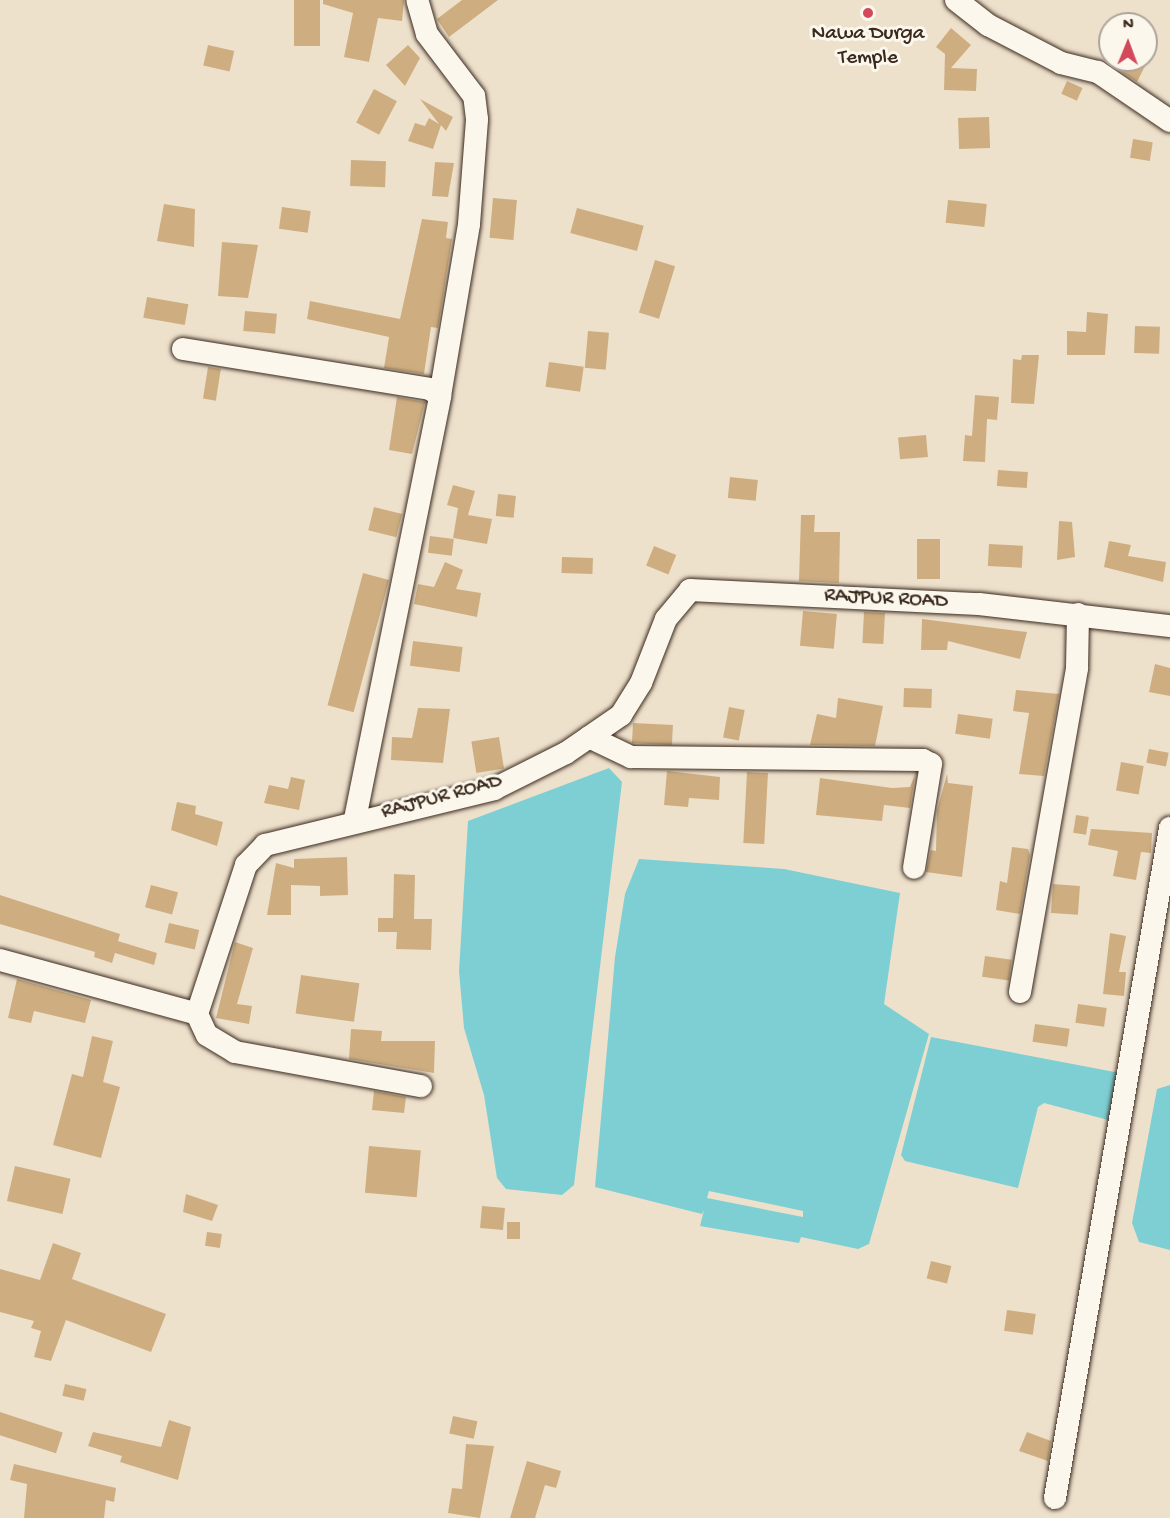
<!DOCTYPE html>
<html>
<head>
<meta charset="utf-8">
<style>
  body { margin:0 }
  #map { position:relative; width:1170px; height:1518px; overflow:hidden; background:#eee1cc; font-family:"Gochi Hand",sans-serif }
  div>[style] { position:absolute }
  .water>* { inset:0; background:#7ecfd4 }
  .building>* { inset:0; background:#ceae81; transform-origin:0 0 }
  .roads { filter:drop-shadow(0 0 2px #3b2a1e) drop-shadow(0 0 2px #3b2a1e) }
  .minor>* { height:22px; margin:-11px; padding:0 11px; transform-origin:11px; border-radius:11px; background:#fbf7ec }
  .dots>* { width:16px; height:16px; translate:-50% -50%; box-sizing:border-box; border:3px solid #fbf7ec; border-radius:50% }
  span { translate:-50% -50%; white-space:nowrap; text-align:center; line-height:1.15; -webkit-text-stroke:6px #fbf7ec; paint-order:stroke }
  .poi-label { font-size:21px; color:#3b2a1e }
  .street-label { font-size:21px; color:#3b2a1e }
  .north { position:absolute; left:1098px; top:12px; width:60px; height:60px; box-sizing:border-box; background:#fbf7ec; border:2px solid #aea59a; border-radius:50%; rotate:1deg; font-size:16px; font-weight:700; line-height:24px; text-align:center; color:#3b2a1e }
  .north::after { content:''; display:block; margin:auto; width:21px; height:27px; background:#d1495b; clip-path:polygon(50% 0,100% 100%,50% 72%,0 100%) }
</style>
</head>
<body>
<div id="map">
  <div class="water">
    <i style="clip-path:polygon(609px 768px,622px 782px,574px 1185px,562px 1195px,506px 1189px,497px 1178px,484px 1095px,464px 1028px,459px 971px,468px 821px)"></i>
    <i style="clip-path:polygon(evenodd,639px 859px,784px 869px,900px 893px,884px 1004px,929px 1034px,869px 1244px,858px 1249px,801px 1237px,799px 1243px,700px 1226px,704px 1210px,702px 1214px,595px 1187px,615px 957px,625px 894px,639px 859px,709px 1191px,803px 1211px,803px 1217px,707px 1198px,709px 1191px)"></i>
    <i style="clip-path:polygon(931px 1037px,1120px 1073px,1112px 1121px,1044px 1103px,1038px 1107px,1018px 1188px,905px 1161px,901px 1155px)"></i>
    <i style="clip-path:polygon(1170px 1085px,1170px 1250px,1139px 1242px,1132px 1223px,1157px 1089px)"></i>
  </div>
  <div class="building">
    <i style="left:294px;top:0;width:26px;height:46px"></i>
    <i style="clip-path:polygon(323px 0,404px 0,402px 21px,378px 18px,369px 62px,344px 57px,353px 13px,323px 4px)"></i>
    <i style="clip-path:polygon(462px 0,498px 0,449px 37px,437px 19px)"></i>
    <i style="clip-path:polygon(951px 28px,971px 45px,951px 68px,977px 69px,976px 91px,944px 90px,945px 54px,936px 47px)"></i>
    <i style="left:208px;top:45px;width:27px;height:21px;rotate:13deg"></i>
    <i style="clip-path:polygon(408px 45px,420px 58px,405px 86px,386px 65px)"></i>
    <i style="clip-path:polygon(1104px 60px,1148px 60px,1137px 82px)"></i>
    <i style="left:1067px;top:81px;width:17px;height:14px;rotate:24deg"></i>
    <i style="left:374px;top:89px;width:26px;height:38px;rotate:28deg"></i>
    <i style="clip-path:polygon(420px 99px,453px 117px,446px 131px,441px 125px,433px 149px,408px 141px,415px 123px,425px 126px,429px 118px,439px 124px)"></i>
    <i style="left:989px;top:117px;width:31px;height:31px;rotate:88deg"></i>
    <i style="left:1133px;top:139px;width:20px;height:19px;rotate:9deg"></i>
    <i style="left:351px;top:160px;width:35px;height:26px;rotate:2deg"></i>
    <i style="clip-path:polygon(435px 162px,454px 163px,448px 197px,432px 196px)"></i>
    <i style="left:493px;top:198px;width:24px;height:40px;rotate:5deg"></i>
    <i style="left:948px;top:200px;width:39px;height:23px;rotate:6deg"></i>
    <i style="clip-path:polygon(164px 204px,195px 209px,194px 247px,157px 241px)"></i>
    <i style="left:282px;top:207px;width:29px;height:22px;rotate:8deg"></i>
    <i style="left:577px;top:208px;width:69px;height:26px;rotate:15deg"></i>
    <i style="clip-path:polygon(422px 219px,448px 222px,446px 238px,452px 239px,438px 328px,431px 327px,424px 374px,384px 368px,389px 337px,307px 319px,310px 301px,400px 319px)"></i>
    <i style="clip-path:polygon(222px 242px,258px 245px,248px 298px,218px 296px)"></i>
    <i style="left:655px;top:260px;width:21px;height:55px;rotate:17deg"></i>
    <i style="left:147px;top:297px;width:42px;height:21px;rotate:10deg"></i>
    <i style="left:245px;top:311px;width:32px;height:20px;rotate:5deg"></i>
    <i style="clip-path:polygon(1087px 312px,1108px 314px,1105px 355px,1067px 355px,1067px 331px,1086px 332px)"></i>
    <i style="left:1135px;top:326px;width:25px;height:27px;rotate:2deg"></i>
    <i style="left:588px;top:331px;width:21px;height:37px;rotate:5deg"></i>
    <i style="clip-path:polygon(1022px 355px,1039px 355px,1034px 404px,1011px 403px,1013px 359px,1021px 360px)"></i>
    <i style="left:549px;top:362px;width:35px;height:25px;rotate:8deg"></i>
    <i style="left:208px;top:367px;width:13px;height:32px;rotate:9deg"></i>
    <i style="clip-path:polygon(975px 395px,999px 397px,997px 420px,987px 419px,985px 462px,963px 461px,965px 435px,972px 436px)"></i>
    <i style="clip-path:polygon(397px 397px,425px 402px,412px 454px,389px 450px)"></i>
    <i style="left:926px;top:435px;width:22px;height:28px;rotate:85deg"></i>
    <i style="left:998px;top:470px;width:30px;height:16px;rotate:4deg"></i>
    <i style="left:730px;top:477px;width:28px;height:21px;rotate:6deg"></i>
    <i style="clip-path:polygon(453px 485px,475px 491px,468px 515px,492px 519px,487px 544px,453px 538px,458px 508px,447px 505px)"></i>
    <i style="left:498px;top:494px;width:18px;height:22px;rotate:6deg"></i>
    <i style="left:374px;top:507px;width:29px;height:24px;rotate:14deg"></i>
    <i style="clip-path:polygon(801px 515px,815px 515px,814px 532px,840px 532px,839px 583px,799px 581px)"></i>
    <i style="clip-path:polygon(1059px 521px,1072px 522px,1075px 557px,1057px 560px)"></i>
    <i style="left:430px;top:536px;width:24px;height:17px;rotate:7deg"></i>
    <i style="left:917px;top:539px;width:23px;height:40px"></i>
    <i style="clip-path:polygon(1109px 541px,1131px 545px,1128px 556px,1166px 562px,1163px 582px,1104px 567px)"></i>
    <i style="left:989px;top:544px;width:34px;height:22px;rotate:3deg"></i>
    <i style="left:654px;top:546px;width:24px;height:21px;rotate:22deg"></i>
    <i style="left:562px;top:557px;width:31px;height:16px;rotate:2deg"></i>
    <i style="clip-path:polygon(445px 562px,463px 570px,456px 589px,481px 593px,477px 617px,414px 604px,418px 584px,434px 587px)"></i>
    <i style="left:363px;top:573px;width:27px;height:137px;rotate:15deg"></i>
    <i style="left:803px;top:611px;width:34px;height:35px;rotate:5deg"></i>
    <i style="left:864px;top:612px;width:21px;height:31px;rotate:3deg"></i>
    <i style="clip-path:polygon(922px 619px,1027px 632px,1020px 659px,948px 641px,947px 650px,921px 650px)"></i>
    <i style="left:413px;top:641px;width:50px;height:25px;rotate:7deg"></i>
    <i style="clip-path:polygon(1155px 664px,1170px 668px,1170px 696px,1149px 692px)"></i>
    <i style="left:904px;top:688px;width:28px;height:19px;rotate:2deg"></i>
    <i style="clip-path:polygon(1016px 690px,1059px 694px,1044px 776px,1019px 774px,1029px 713px,1013px 711px)"></i>
    <i style="clip-path:polygon(838px 698px,883px 706px,875px 746px,810px 745px,817px 714px,836px 718px)"></i>
    <i style="left:729px;top:707px;width:16px;height:31px;rotate:11deg"></i>
    <i style="clip-path:polygon(418px 708px,450px 709px,443px 763px,391px 760px,392px 737px,412px 738px)"></i>
    <i style="left:958px;top:714px;width:35px;height:20px;rotate:8deg"></i>
    <i style="left:633px;top:723px;width:40px;height:20px;rotate:3deg"></i>
    <i style="left:499px;top:737px;width:32px;height:28px;rotate:81deg"></i>
    <i style="left:1149px;top:749px;width:20px;height:14px;rotate:11deg"></i>
    <i style="left:1121px;top:762px;width:23px;height:29px;rotate:10deg"></i>
    <i style="clip-path:polygon(667px 771px,720px 777px,719px 800px,689px 798px,688px 807px,664px 805px)"></i>
    <i style="left:747px;top:772px;width:21px;height:71px;rotate:3deg"></i>
    <i style="clip-path:polygon(947px 774px,948px 783px,973px 786px,962px 877px,926px 872px,931px 850px,936px 851px,937px 811px)"></i>
    <i style="clip-path:polygon(915px 775px,910px 808px,884px 805px,882px 821px,816px 815px,820px 778px,892px 788px,910px 787px)"></i>
    <i style="clip-path:polygon(291px 777px,305px 780px,299px 810px,264px 803px,269px 785px,288px 789px)"></i>
    <i style="clip-path:polygon(177px 802px,196px 806px,195px 814px,223px 822px,217px 846px,171px 830px)"></i>
    <i style="left:1076px;top:815px;width:13px;height:18px;rotate:9deg"></i>
    <i style="clip-path:polygon(1091px 829px,1152px 833px,1151px 853px,1141px 852px,1136px 880px,1113px 876px,1118px 851px,1088px 845px)"></i>
    <i style="clip-path:polygon(1012px 847px,1028px 849px,1030px 855px,1020px 914px,996px 910px,1000px 881px,1007px 883px)"></i>
    <i style="clip-path:polygon(347px 857px,348px 895px,320px 896px,320px 886px,291px 885px,291px 915px,267px 915px,276px 863px,294px 868px,294px 859px)"></i>
    <i style="clip-path:polygon(394px 874px,415px 875px,414px 919px,432px 919px,431px 950px,396px 949px,397px 932px,378px 932px,378px 918px,393px 918px)"></i>
    <i style="left:1053px;top:884px;width:27px;height:29px;rotate:4deg"></i>
    <i style="left:151px;top:885px;width:28px;height:23px;rotate:15deg"></i>
    <i style="clip-path:polygon(0 895px,120px 934px,118px 941px,157px 953px,154px 965px,115px 953px,112px 963px,94px 957px,95px 952px,0 924px)"></i>
    <i style="left:169px;top:923px;width:31px;height:20px;rotate:13deg"></i>
    <i style="clip-path:polygon(1110px 933px,1126px 936px,1119px 972px,1126px 972px,1124px 996px,1103px 994px)"></i>
    <i style="clip-path:polygon(235px 942px,253px 948px,237px 1004px,252px 1006px,249px 1024px,216px 1018px)"></i>
    <i style="left:985px;top:956px;width:27px;height:21px;rotate:8deg"></i>
    <i style="left:301px;top:975px;width:59px;height:39px;rotate:8deg"></i>
    <i style="clip-path:polygon(17px 979px,91px 1000px,85px 1023px,34px 1011px,31px 1023px,8px 1018px)"></i>
    <i style="left:1078px;top:1004px;width:29px;height:19px;rotate:8deg"></i>
    <i style="left:1035px;top:1024px;width:35px;height:18px;rotate:8deg"></i>
    <i style="clip-path:polygon(351px 1029px,382px 1031px,381px 1041px,435px 1041px,434px 1073px,349px 1059px)"></i>
    <i style="clip-path:polygon(92px 1036px,113px 1041px,103px 1082px,120px 1087px,101px 1158px,53px 1145px,72px 1074px,83px 1077px)"></i>
    <i style="clip-path:polygon(374px 1091px,406px 1097px,404px 1113px,372px 1110px)"></i>
    <i style="left:369px;top:1146px;width:52px;height:47px;rotate:5deg"></i>
    <i style="left:15px;top:1166px;width:57px;height:36px;rotate:13deg"></i>
    <i style="clip-path:polygon(186px 1194px,218px 1205px,212px 1221px,183px 1212px)"></i>
    <i style="left:482px;top:1206px;width:23px;height:22px;rotate:5deg"></i>
    <i style="left:507px;top:1222px;width:13px;height:17px"></i>
    <i style="left:207px;top:1232px;width:15px;height:14px;rotate:8deg"></i>
    <i style="clip-path:polygon(53px 1243px,81px 1253px,72px 1279px,166px 1314px,151px 1352px,66px 1320px,51px 1361px,34px 1357px,41px 1331px,31px 1328px,34px 1321px,0 1312px,0 1269px,40px 1280px)"></i>
    <i style="left:931px;top:1261px;width:21px;height:18px;rotate:14deg"></i>
    <i style="left:1007px;top:1310px;width:29px;height:21px;rotate:8deg"></i>
    <i style="left:65px;top:1384px;width:22px;height:12px;rotate:13deg"></i>
    <i style="left:0;top:1412px;width:66px;height:22px;rotate:18deg"></i>
    <i style="left:453px;top:1416px;width:25px;height:18px;rotate:12deg"></i>
    <i style="clip-path:polygon(169px 1420px,191px 1427px,178px 1480px,120px 1462px,122px 1456px,88px 1446px,93px 1432px,161px 1447px)"></i>
    <i style="clip-path:polygon(1027px 1432px,1051px 1441px,1048px 1461px,1019px 1451px)"></i>
    <i style="clip-path:polygon(466px 1444px,494px 1446px,480px 1518px,448px 1513px,452px 1488px,462px 1489px)"></i>
    <i style="clip-path:polygon(527px 1461px,561px 1471px,556px 1488px,545px 1485px,535px 1518px,510px 1518px)"></i>
    <i style="clip-path:polygon(14px 1464px,116px 1488px,114px 1502px,106px 1500px,104px 1518px,24px 1518px,27px 1484px,10px 1480px)"></i>
  </div>
  <div class="roads">
    <div class="minor">
      <i style="left:956px;top:0;width:41px;rotate:38deg"></i>
      <i style="left:988px;top:25px;width:82px;rotate:27.5deg"></i>
      <i style="left:1061px;top:63px;width:38px;rotate:14deg"></i>
      <i style="left:1098px;top:72px;width:87px;rotate:34.2deg"></i>
      <i style="left:183px;top:349px;width:250px;rotate:9.2deg"></i>
      <i style="left:430px;top:389px;width:12px;rotate:35deg"></i>
      <i style="left:589px;top:737px;width:47px;rotate:25.5deg"></i>
      <i style="left:631px;top:757px;width:292px;rotate:0.6deg"></i>
      <i style="left:923px;top:760px;width:9px;rotate:27deg"></i>
      <i style="left:931px;top:764px;width:105px;rotate:99.3deg"></i>
      <i style="left:355px;top:819px;width:431px;rotate:-78.6deg"></i>
      <i style="left:440px;top:396px;width:174px;rotate:-80.4deg"></i>
      <i style="left:469px;top:224px;width:105px;rotate:-85.6deg"></i>
      <i style="left:477px;top:119px;width:23px;rotate:-97deg"></i>
      <i style="left:474px;top:96px;width:78px;rotate:-127.2deg"></i>
      <i style="left:427px;top:34px;width:35px;rotate:-106deg"></i>
      <i style="left:0;top:960px;width:204px;rotate:15.3deg"></i>
      <i style="left:197px;top:1014px;width:157px;rotate:-71.8deg"></i>
      <i style="left:246px;top:865px;width:28px;rotate:-46deg"></i>
      <i style="left:265px;top:845px;width:236px;rotate:-13.7deg"></i>
      <i style="left:494px;top:789px;width:80px;rotate:-26.6deg"></i>
      <i style="left:566px;top:753px;width:67px;rotate:-34.6deg"></i>
      <i style="left:621px;top:715px;width:38px;rotate:-58deg"></i>
      <i style="left:641px;top:683px;width:69px;rotate:-68.7deg"></i>
      <i style="left:666px;top:619px;width:38px;rotate:-50deg"></i>
      <i style="left:690px;top:590px;width:289px;rotate:2.8deg"></i>
      <i style="left:979px;top:604px;width:192px;rotate:6.6deg"></i>
      <i style="left:1020px;top:992px;width:329px;rotate:-80deg"></i>
      <i style="left:1077px;top:668px;width:54px;rotate:-88.9deg"></i>
      <i style="left:197px;top:1014px;width:23px;rotate:65deg"></i>
      <i style="left:207px;top:1035px;width:33px;rotate:31deg"></i>
      <i style="left:235px;top:1052px;width:189px;rotate:10.4deg"></i>
      <i style="left:1055px;top:1498px;width:680px;rotate:-80.26deg"></i>
    </div>
  </div>
  <div class="dots">
    <i style="left:868px;top:13px;background:#d1495b"></i>
  </div>
  <div class="poi-label">
    <span style="left:868px;top:47px">Nawa Durga<br>Temple</span>
  </div>
  <div class="street-label">
    <span style="left:886px;top:600px;rotate:3deg">RAJPUR ROAD</span>
    <span style="left:442px;top:798px;rotate:-15deg">RAJPUR ROAD</span>
  </div>
  <div class="north">N</div>
</div>
</body>
</html>
